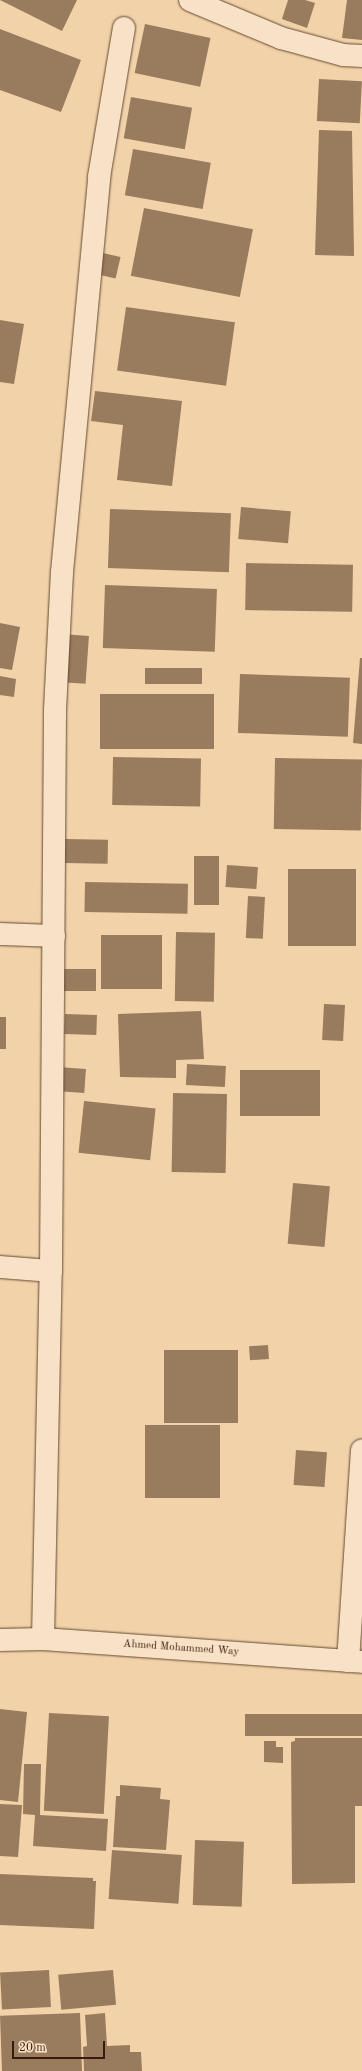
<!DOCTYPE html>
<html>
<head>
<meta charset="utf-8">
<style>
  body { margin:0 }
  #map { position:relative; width:362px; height:2071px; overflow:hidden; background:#f2d3a9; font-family:"Old Standard TT",serif }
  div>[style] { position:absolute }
  .building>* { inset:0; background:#997b5d; transform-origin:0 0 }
  .roads { filter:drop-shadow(0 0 1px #664932) drop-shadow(0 0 1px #664932) }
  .minor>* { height:22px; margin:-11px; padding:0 11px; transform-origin:11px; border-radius:11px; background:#f7e2c7 }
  span { translate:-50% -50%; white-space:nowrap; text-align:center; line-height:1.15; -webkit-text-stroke:3px #f7e2c7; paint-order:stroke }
  .street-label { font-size:11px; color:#381b0a }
  .scale { position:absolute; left:12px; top:2041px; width:93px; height:18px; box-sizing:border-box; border:2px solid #381b0a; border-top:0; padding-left:5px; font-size:12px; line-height:14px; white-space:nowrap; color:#381b0a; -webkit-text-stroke:3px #f7e2c7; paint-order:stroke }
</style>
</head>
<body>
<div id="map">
  <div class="building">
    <i style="clip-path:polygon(0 0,77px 0,62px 31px)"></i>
    <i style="clip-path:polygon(288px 0,305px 0,315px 3px,307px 28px,282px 19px)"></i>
    <i style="clip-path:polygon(347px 0,362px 0,362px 40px,342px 38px)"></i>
    <i style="left:145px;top:24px;width:67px;height:50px;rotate:12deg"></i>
    <i style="clip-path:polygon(0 29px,81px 60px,61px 112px,0 90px)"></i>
    <i style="left:319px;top:79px;width:43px;height:42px;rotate:3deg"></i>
    <i style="left:131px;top:97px;width:62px;height:42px;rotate:10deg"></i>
    <i style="clip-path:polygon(319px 130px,352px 131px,354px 256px,315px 255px)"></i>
    <i style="left:133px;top:149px;width:79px;height:47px;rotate:10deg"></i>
    <i style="left:144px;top:208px;width:111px;height:69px;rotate:11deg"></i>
    <i style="left:103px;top:253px;width:18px;height:22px;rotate:13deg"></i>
    <i style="left:126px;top:307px;width:110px;height:64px;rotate:8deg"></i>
    <i style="clip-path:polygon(0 320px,24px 324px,14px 384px,0 382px)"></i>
    <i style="clip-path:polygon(95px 391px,182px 401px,172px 486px,117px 480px,123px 425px,91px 421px)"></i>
    <i style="left:241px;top:507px;width:50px;height:32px;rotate:5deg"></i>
    <i style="left:110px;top:509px;width:121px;height:59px;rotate:2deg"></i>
    <i style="left:246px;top:563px;width:107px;height:47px;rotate:1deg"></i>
    <i style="left:105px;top:585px;width:112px;height:63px;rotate:2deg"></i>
    <i style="clip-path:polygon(0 623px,20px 627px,12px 670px,0 668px)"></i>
    <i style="left:62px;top:634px;width:27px;height:48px;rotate:4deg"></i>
    <i style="clip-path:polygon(360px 658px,362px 658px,362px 744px,353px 743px)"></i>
    <i style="left:202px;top:668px;width:16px;height:57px;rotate:90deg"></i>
    <i style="left:240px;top:674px;width:110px;height:59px;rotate:2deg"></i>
    <i style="clip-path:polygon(0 676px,16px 679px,14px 697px,0 695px)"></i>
    <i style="left:214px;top:694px;width:55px;height:114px;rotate:90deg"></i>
    <i style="left:113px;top:757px;width:88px;height:48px;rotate:1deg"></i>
    <i style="left:275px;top:758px;width:87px;height:71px;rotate:1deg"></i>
    <i style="left:64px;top:839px;width:44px;height:24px;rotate:1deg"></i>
    <i style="left:194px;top:856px;width:25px;height:49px"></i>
    <i style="left:227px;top:865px;width:31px;height:22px;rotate:4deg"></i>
    <i style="left:288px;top:869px;width:68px;height:77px"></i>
    <i style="left:85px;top:882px;width:103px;height:30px;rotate:1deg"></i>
    <i style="left:248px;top:896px;width:17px;height:42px;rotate:3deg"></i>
    <i style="left:176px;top:932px;width:39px;height:69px;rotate:1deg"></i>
    <i style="left:101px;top:935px;width:61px;height:54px"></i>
    <i style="left:61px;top:969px;width:35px;height:22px"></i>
    <i style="left:324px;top:1004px;width:21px;height:36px;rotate:3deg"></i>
    <i style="clip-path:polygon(201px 1011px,204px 1059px,176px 1060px,176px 1078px,120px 1077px,118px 1014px)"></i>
    <i style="left:65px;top:1014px;width:32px;height:20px;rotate:2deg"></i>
    <i style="left:0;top:1017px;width:6px;height:32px"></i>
    <i style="left:187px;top:1064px;width:39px;height:21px;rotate:3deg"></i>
    <i style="left:58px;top:1067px;width:28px;height:24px;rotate:4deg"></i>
    <i style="left:240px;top:1070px;width:80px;height:46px"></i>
    <i style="left:173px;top:1093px;width:54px;height:79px;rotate:1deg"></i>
    <i style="left:84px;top:1101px;width:72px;height:52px;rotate:6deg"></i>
    <i style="left:293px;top:1183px;width:37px;height:61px;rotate:5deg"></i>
    <i style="left:268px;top:1345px;width:14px;height:19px;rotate:86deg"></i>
    <i style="left:164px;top:1350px;width:74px;height:73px"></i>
    <i style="left:145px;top:1425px;width:75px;height:73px"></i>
    <i style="left:296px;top:1450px;width:31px;height:35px;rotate:4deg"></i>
    <i style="clip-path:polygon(0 1709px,27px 1712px,18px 1802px,0 1800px)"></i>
    <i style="left:49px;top:1713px;width:60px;height:98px;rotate:3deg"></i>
    <i style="left:245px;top:1714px;width:117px;height:22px"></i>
    <i style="clip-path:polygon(295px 1738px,362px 1738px,362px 1806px,355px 1806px,355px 1883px,292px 1884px,291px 1742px,295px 1741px)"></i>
    <i style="clip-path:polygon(264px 1741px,276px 1741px,276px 1747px,283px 1747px,283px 1763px,264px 1762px)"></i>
    <i style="clip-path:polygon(24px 1764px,41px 1764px,40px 1815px,108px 1819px,106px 1851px,33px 1846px,35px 1815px,23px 1814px)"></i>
    <i style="clip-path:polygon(120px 1785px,161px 1788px,160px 1799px,170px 1800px,166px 1850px,113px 1847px,116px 1796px,120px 1796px)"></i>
    <i style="clip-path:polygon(0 1804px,22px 1805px,18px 1857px,0 1856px)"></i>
    <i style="left:195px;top:1840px;width:49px;height:65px;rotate:2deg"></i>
    <i style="left:112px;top:1850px;width:70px;height:49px;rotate:4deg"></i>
    <i style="clip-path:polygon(0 1874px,93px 1878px,93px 1881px,96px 1881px,94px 1929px,0 1925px)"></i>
    <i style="left:49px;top:1970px;width:37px;height:49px;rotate:87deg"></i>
    <i style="left:113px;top:1970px;width:35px;height:55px;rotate:85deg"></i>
    <i style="left:80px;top:2013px;width:58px;height:80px;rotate:88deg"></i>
    <i style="clip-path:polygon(105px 2013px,107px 2046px,130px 2045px,130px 2052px,141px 2052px,142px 2071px,84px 2071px,83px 2047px,87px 2046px,85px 2015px)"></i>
  </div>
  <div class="roads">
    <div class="minor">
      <i style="left:190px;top:0;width:99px;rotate:22.7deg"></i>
      <i style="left:281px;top:38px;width:64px;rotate:15.3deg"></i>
      <i style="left:343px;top:55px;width:19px;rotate:3deg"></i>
      <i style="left:0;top:934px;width:54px;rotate:2.1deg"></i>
      <i style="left:0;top:1267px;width:51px;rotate:4.5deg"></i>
      <i style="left:43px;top:1639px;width:368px;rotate:-88.8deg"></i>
      <i style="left:51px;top:1271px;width:561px;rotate:-89.59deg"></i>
      <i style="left:55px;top:710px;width:138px;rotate:-87.1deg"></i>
      <i style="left:62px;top:572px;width:397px;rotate:-84.6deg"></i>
      <i style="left:99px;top:177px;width:151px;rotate:-80.5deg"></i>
      <i style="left:0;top:1640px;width:43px;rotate:-1.3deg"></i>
      <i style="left:43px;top:1639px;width:320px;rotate:4.1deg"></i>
      <i style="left:348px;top:1661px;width:211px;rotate:-86.2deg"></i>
    </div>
  </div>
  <div class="street-label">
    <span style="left:181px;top:1649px;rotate:4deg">Ahmed Mohammed Way</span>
  </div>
  <div class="scale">20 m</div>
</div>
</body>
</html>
